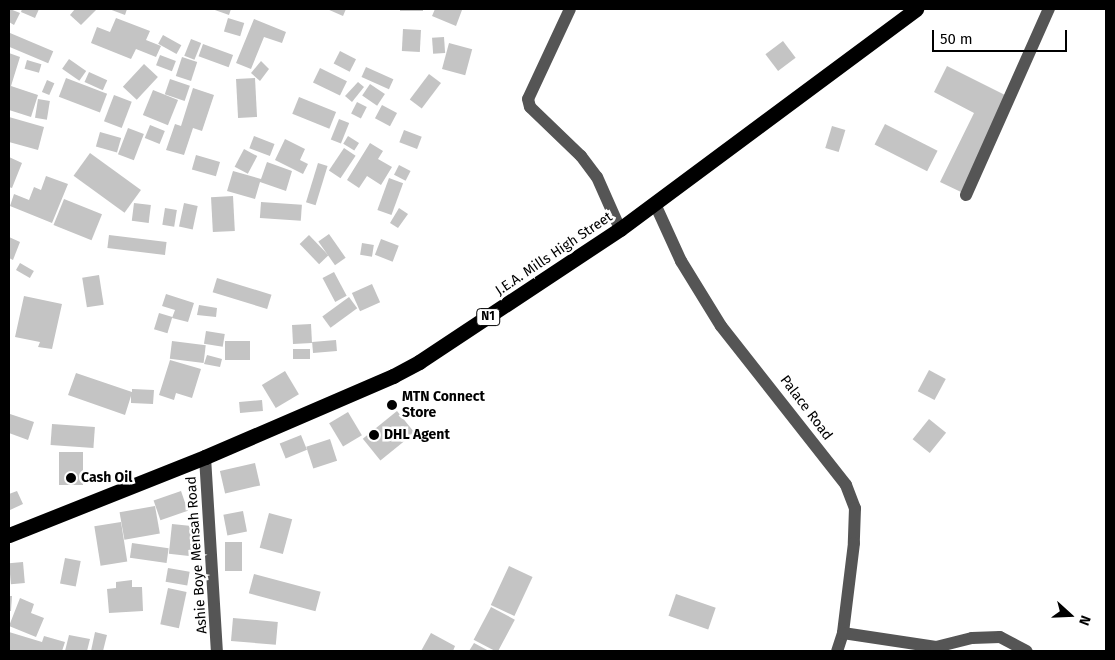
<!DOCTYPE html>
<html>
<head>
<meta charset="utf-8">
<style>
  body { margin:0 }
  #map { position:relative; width:1115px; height:660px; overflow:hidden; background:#fff; font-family:"Fira Sans",sans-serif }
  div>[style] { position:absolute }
  .building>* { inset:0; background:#c4c4c4; transform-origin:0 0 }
  .minor>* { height:12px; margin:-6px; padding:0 6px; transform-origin:6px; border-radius:6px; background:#555 }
  .highway>* { height:15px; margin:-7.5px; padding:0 7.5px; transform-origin:7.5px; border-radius:7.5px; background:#000 }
  .dots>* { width:14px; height:14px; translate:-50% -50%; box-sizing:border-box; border:2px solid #fff; border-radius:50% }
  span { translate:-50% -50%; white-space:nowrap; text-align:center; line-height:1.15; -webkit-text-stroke:5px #fff; paint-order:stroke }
  .shield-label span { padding:1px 4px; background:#fff; border:1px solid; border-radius:4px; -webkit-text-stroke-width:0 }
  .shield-label { font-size:12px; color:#000; font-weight:700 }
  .street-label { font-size:14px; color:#000 }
  .poi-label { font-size:14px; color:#000; font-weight:700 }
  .left { translate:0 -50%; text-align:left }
  .frame { position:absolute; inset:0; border:10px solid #000; pointer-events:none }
  .north { position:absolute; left:1045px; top:590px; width:50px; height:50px; -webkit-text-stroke:4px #fff; paint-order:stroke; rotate:110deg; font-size:14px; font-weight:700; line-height:20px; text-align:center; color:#000 }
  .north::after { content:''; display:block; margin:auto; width:18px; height:22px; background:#000; clip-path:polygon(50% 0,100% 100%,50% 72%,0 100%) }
  .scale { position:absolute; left:932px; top:30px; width:135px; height:22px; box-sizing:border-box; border:2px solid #000; border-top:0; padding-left:6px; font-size:15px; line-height:18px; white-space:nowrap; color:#000; -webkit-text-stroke:4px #fff; paint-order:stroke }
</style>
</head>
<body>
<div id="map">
  <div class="building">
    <i style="clip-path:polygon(10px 9px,20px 13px,14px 25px,9px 22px)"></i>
    <i style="clip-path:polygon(22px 9px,39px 9px,35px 18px,21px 12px)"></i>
    <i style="clip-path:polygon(75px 9px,97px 9px,81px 25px,70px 15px)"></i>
    <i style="clip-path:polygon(109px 9px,127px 9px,125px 15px)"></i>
    <i style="clip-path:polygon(212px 9px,231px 9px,229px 15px)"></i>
    <i style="clip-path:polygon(327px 9px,346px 9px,343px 16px)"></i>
    <i style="left:400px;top:9px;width:23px;height:2px"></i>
    <i style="clip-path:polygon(435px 9px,461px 9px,462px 10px,456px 26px,432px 16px)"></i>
    <i style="clip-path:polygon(116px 18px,150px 31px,146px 40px,161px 46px,156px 57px,136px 49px,131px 59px,91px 43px,97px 27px,110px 32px)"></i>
    <i style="left:228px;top:18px;width:17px;height:14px;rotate:17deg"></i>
    <i style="clip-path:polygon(254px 19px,286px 32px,282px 43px,264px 37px,251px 69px,236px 63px)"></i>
    <i style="left:403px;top:29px;width:18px;height:22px;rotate:3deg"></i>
    <i style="left:10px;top:33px;width:47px;height:13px;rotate:23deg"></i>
    <i style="left:163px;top:35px;width:21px;height:10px;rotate:29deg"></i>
    <i style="left:444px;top:37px;width:16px;height:12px;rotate:86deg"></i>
    <i style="left:191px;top:39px;width:11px;height:18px;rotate:22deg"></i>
    <i style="left:783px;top:41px;width:21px;height:22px;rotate:53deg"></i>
    <i style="left:449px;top:43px;width:24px;height:27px;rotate:15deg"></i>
    <i style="left:203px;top:44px;width:32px;height:13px;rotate:20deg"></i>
    <i style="left:340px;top:51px;width:18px;height:14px;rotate:27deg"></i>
    <i style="clip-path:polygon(9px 53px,20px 57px,11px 86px,38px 95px,31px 117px,9px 110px)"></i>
    <i style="left:160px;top:55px;width:17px;height:11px;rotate:21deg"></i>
    <i style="left:182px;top:57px;width:16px;height:20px;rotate:18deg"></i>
    <i style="left:69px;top:59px;width:21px;height:12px;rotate:35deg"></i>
    <i style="left:27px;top:60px;width:15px;height:9px;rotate:16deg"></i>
    <i style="clip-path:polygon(261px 61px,269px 69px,260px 81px,251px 73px)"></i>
    <i style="left:144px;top:64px;width:19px;height:31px;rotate:43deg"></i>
    <i style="clip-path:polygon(947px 66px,1009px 97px,961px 192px,940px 182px,974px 113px,934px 92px)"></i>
    <i style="left:366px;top:67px;width:30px;height:11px;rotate:24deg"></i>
    <i style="left:320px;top:68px;width:30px;height:16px;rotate:26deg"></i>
    <i style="left:89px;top:72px;width:20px;height:11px;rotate:24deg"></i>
    <i style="left:429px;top:74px;width:15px;height:32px;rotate:37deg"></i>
    <i style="left:66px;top:78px;width:44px;height:20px;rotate:21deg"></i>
    <i style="left:255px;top:78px;width:39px;height:19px;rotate:87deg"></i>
    <i style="left:170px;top:79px;width:21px;height:16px;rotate:19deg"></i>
    <i style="left:47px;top:80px;width:8px;height:13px;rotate:23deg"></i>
    <i style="clip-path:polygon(358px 82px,364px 87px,352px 102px,345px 96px)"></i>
    <i style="left:370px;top:84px;width:18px;height:14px;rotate:34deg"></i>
    <i style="clip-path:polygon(193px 88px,214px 95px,202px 131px,193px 128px,184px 155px,166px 150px,175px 124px,181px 126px)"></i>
    <i style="left:153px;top:90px;width:27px;height:27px;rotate:22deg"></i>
    <i style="left:114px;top:95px;width:19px;height:28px;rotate:21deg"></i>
    <i style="left:299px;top:97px;width:40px;height:18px;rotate:22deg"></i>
    <i style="left:38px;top:99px;width:12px;height:19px;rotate:9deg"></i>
    <i style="left:357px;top:102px;width:11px;height:13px;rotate:27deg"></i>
    <i style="left:382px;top:105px;width:17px;height:15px;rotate:28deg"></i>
    <i style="clip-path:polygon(9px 117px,44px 127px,38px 150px,9px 142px)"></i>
    <i style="left:339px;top:119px;width:11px;height:22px;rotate:22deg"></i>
    <i style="left:885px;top:124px;width:59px;height:23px;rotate:27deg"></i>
    <i style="left:150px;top:125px;width:16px;height:14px;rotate:22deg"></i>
    <i style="left:832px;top:126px;width:14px;height:23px;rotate:17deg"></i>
    <i style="left:128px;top:128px;width:17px;height:28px;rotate:21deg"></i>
    <i style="left:404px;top:130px;width:19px;height:13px;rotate:21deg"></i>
    <i style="left:100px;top:132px;width:22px;height:15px;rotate:16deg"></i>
    <i style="left:254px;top:136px;width:22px;height:13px;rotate:21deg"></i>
    <i style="left:348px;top:136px;width:13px;height:9px;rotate:32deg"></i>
    <i style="clip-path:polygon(285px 139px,305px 149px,300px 160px,308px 164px,303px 174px,275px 160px)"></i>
    <i style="clip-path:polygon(370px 143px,383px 151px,378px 159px,392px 167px,381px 185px,367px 176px,359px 188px,347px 180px)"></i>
    <i style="left:344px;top:148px;width:14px;height:27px;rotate:34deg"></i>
    <i style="left:244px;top:149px;width:15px;height:20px;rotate:28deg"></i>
    <i style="left:90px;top:153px;width:63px;height:28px;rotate:36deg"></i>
    <i style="left:196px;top:155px;width:25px;height:15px;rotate:16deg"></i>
    <i style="clip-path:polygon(9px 157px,22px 163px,12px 188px,9px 187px)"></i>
    <i style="clip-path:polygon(267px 162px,292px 171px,286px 191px,260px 182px,255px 199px,227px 191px,233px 171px,261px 179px)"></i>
    <i style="left:318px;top:163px;width:10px;height:41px;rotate:17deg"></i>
    <i style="left:399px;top:165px;width:13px;height:11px;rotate:27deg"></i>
    <i style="clip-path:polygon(46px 176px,68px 184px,52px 223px,10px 206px,14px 194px,29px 200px,34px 187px,41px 190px)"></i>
    <i style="left:389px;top:178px;width:15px;height:34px;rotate:20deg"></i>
    <i style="left:233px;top:196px;width:35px;height:22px;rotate:87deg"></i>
    <i style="left:64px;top:199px;width:41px;height:28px;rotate:22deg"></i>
    <i style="left:261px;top:202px;width:41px;height:16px;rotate:4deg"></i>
    <i style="left:134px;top:203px;width:17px;height:18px;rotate:7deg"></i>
    <i style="left:184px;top:203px;width:14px;height:24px;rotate:12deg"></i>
    <i style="left:165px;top:208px;width:12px;height:17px;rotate:9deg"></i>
    <i style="clip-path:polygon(399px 208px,408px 214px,398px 228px,390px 223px)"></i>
    <i style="left:329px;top:234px;width:29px;height:13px;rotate:55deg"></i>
    <i style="left:109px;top:235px;width:58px;height:13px;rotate:7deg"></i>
    <i style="left:309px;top:235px;width:28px;height:13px;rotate:46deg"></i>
    <i style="clip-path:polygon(9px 237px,20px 242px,13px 260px,9px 258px)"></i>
    <i style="left:381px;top:239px;width:19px;height:17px;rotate:21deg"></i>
    <i style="left:362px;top:243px;width:12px;height:12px;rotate:9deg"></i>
    <i style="left:20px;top:263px;width:16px;height:8px;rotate:30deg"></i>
    <i style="left:334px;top:272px;width:27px;height:13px;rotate:62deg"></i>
    <i style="left:99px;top:275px;width:30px;height:17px;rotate:81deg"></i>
    <i style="left:217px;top:278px;width:57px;height:15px;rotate:17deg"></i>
    <i style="left:372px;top:284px;width:20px;height:22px;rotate:66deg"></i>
    <i style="clip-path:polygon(166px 294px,194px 303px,188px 322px,172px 318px,175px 310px,162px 306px)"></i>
    <i style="clip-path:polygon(24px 296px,62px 304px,52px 349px,38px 347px,40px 342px,15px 337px)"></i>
    <i style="left:349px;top:297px;width:14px;height:33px;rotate:54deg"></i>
    <i style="clip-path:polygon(199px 305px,217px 308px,216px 317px,197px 315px)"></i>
    <i style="left:159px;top:313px;width:14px;height:17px;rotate:17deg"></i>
    <i style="left:311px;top:324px;width:19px;height:19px;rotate:87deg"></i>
    <i style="left:206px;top:331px;width:19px;height:13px;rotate:9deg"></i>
    <i style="left:336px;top:340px;width:11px;height:24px;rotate:85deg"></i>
    <i style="left:172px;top:341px;width:34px;height:18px;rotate:7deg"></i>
    <i style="left:225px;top:341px;width:25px;height:19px"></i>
    <i style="left:293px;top:349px;width:17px;height:10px"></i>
    <i style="clip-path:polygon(207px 355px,222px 359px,220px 367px,204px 364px)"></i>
    <i style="clip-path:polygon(170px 360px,201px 369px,192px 398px,176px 393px,174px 400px,159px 395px)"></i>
    <i style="left:929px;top:370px;width:19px;height:24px;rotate:28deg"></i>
    <i style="left:285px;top:371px;width:27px;height:27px;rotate:59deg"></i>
    <i style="clip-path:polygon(76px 373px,132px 392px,132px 389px,154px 390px,153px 404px,131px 403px,131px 396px,125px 415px,68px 395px)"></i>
    <i style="left:262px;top:400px;width:11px;height:23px;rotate:85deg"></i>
    <i style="left:397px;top:411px;width:28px;height:44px;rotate:51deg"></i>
    <i style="left:348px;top:412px;width:27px;height:22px;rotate:59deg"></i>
    <i style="clip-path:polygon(10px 414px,34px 422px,28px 440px,9px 433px)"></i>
    <i style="left:929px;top:419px;width:22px;height:26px;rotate:39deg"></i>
    <i style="left:52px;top:424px;width:43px;height:21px;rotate:4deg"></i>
    <i style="left:301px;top:435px;width:16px;height:23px;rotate:68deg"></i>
    <i style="left:330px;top:439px;width:23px;height:25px;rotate:72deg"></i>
    <i style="left:59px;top:452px;width:24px;height:33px"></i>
    <i style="left:255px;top:463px;width:23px;height:36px;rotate:77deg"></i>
    <i style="clip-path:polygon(17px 491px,23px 504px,10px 510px,9px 494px)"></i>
    <i style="left:181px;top:491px;width:21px;height:29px;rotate:71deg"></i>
    <i style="left:155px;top:506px;width:28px;height:36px;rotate:80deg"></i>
    <i style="left:243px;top:511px;width:21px;height:20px;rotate:79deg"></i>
    <i style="left:269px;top:513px;width:24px;height:36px;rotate:15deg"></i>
    <i style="left:121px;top:522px;width:40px;height:27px;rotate:81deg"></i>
    <i style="left:172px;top:524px;width:27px;height:30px;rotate:6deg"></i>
    <i style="left:225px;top:542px;width:17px;height:29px"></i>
    <i style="left:132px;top:543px;width:37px;height:15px;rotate:8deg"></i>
    <i style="left:65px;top:558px;width:16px;height:26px;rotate:11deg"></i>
    <i style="left:23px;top:562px;width:21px;height:14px;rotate:85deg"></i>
    <i style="left:509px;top:566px;width:26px;height:43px;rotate:25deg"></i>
    <i style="left:168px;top:568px;width:22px;height:14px;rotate:10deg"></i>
    <i style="left:254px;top:574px;width:69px;height:20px;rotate:15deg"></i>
    <i style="clip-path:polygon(132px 580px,132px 587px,142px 587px,143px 611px,109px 613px,107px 589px,116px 588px,116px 582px)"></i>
    <i style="left:168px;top:588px;width:19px;height:37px;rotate:12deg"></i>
    <i style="left:676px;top:594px;width:42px;height:23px;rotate:19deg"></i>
    <i style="clip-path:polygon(9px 596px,12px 596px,11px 611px,9px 611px)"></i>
    <i style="clip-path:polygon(20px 598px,34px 604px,31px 613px,44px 618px,36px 637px,9px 626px)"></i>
    <i style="left:491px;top:607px;width:27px;height:37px;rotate:28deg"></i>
    <i style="left:233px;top:618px;width:45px;height:23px;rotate:5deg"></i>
    <i style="clip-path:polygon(9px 632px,42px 642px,44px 636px,65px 642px,62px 651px,9px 651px)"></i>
    <i style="clip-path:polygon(95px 632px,107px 635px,103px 651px,91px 651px)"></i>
    <i style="clip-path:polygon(431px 633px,455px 646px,453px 651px,421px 651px)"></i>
    <i style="clip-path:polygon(69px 635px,90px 639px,87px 651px,65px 651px)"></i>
    <i style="clip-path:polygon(474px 643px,489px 651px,469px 651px)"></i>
  </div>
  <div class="minor">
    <i style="left:570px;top:9px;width:99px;rotate:115deg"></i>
    <i style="left:528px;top:99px;width:8px;rotate:76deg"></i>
    <i style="left:530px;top:107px;width:71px;rotate:43.9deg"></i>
    <i style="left:581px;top:156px;width:26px;rotate:53deg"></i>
    <i style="left:597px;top:177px;width:57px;rotate:66.1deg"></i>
    <i style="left:966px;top:195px;width:204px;rotate:-66deg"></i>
    <i style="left:655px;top:204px;width:63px;rotate:65.5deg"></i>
    <i style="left:681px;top:261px;width:76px;rotate:58.4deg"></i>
    <i style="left:721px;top:326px;width:202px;rotate:51.8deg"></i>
    <i style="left:846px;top:485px;width:25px;rotate:69deg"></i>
    <i style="left:855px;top:508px;width:35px;rotate:92deg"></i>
    <i style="left:854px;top:543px;width:91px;rotate:97deg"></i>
    <i style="left:843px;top:633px;width:19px;rotate:108deg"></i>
    <i style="left:205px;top:457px;width:194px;rotate:86.5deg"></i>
    <i style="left:843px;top:633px;width:94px;rotate:8.6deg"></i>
    <i style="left:936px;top:647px;width:37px;rotate:-14deg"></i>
    <i style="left:972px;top:638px;width:28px;rotate:-2deg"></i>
    <i style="left:1000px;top:637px;width:30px;rotate:28deg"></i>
  </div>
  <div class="highway">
    <i style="left:9px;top:535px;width:211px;rotate:-21.7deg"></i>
    <i style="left:205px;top:457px;width:205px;rotate:-23.3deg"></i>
    <i style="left:393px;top:376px;width:30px;rotate:-28deg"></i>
    <i style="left:419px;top:362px;width:241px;rotate:-33.5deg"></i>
    <i style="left:620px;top:229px;width:369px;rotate:-36.6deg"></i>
  </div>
  <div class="dots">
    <i style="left:392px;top:405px;background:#000"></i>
    <i style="left:374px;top:435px;background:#000"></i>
    <i style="left:71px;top:478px;background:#000"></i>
  </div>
  <div class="shield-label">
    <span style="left:488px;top:317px">N1</span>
  </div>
  <div class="street-label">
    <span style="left:554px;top:254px;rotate:-34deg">J.E.A. Mills High Street</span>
    <span style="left:806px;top:408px;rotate:53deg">Palace Road</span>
    <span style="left:197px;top:555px;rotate:-94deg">Ashie Boye Mensah Road</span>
  </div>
  <div class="poi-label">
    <span class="left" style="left:402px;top:405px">MTN Connect<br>Store</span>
    <span class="left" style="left:384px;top:435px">DHL Agent</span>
    <span class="left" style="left:81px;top:478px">Cash Oil</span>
  </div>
  <div class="frame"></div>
  <div class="north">N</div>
  <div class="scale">50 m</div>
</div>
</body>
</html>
